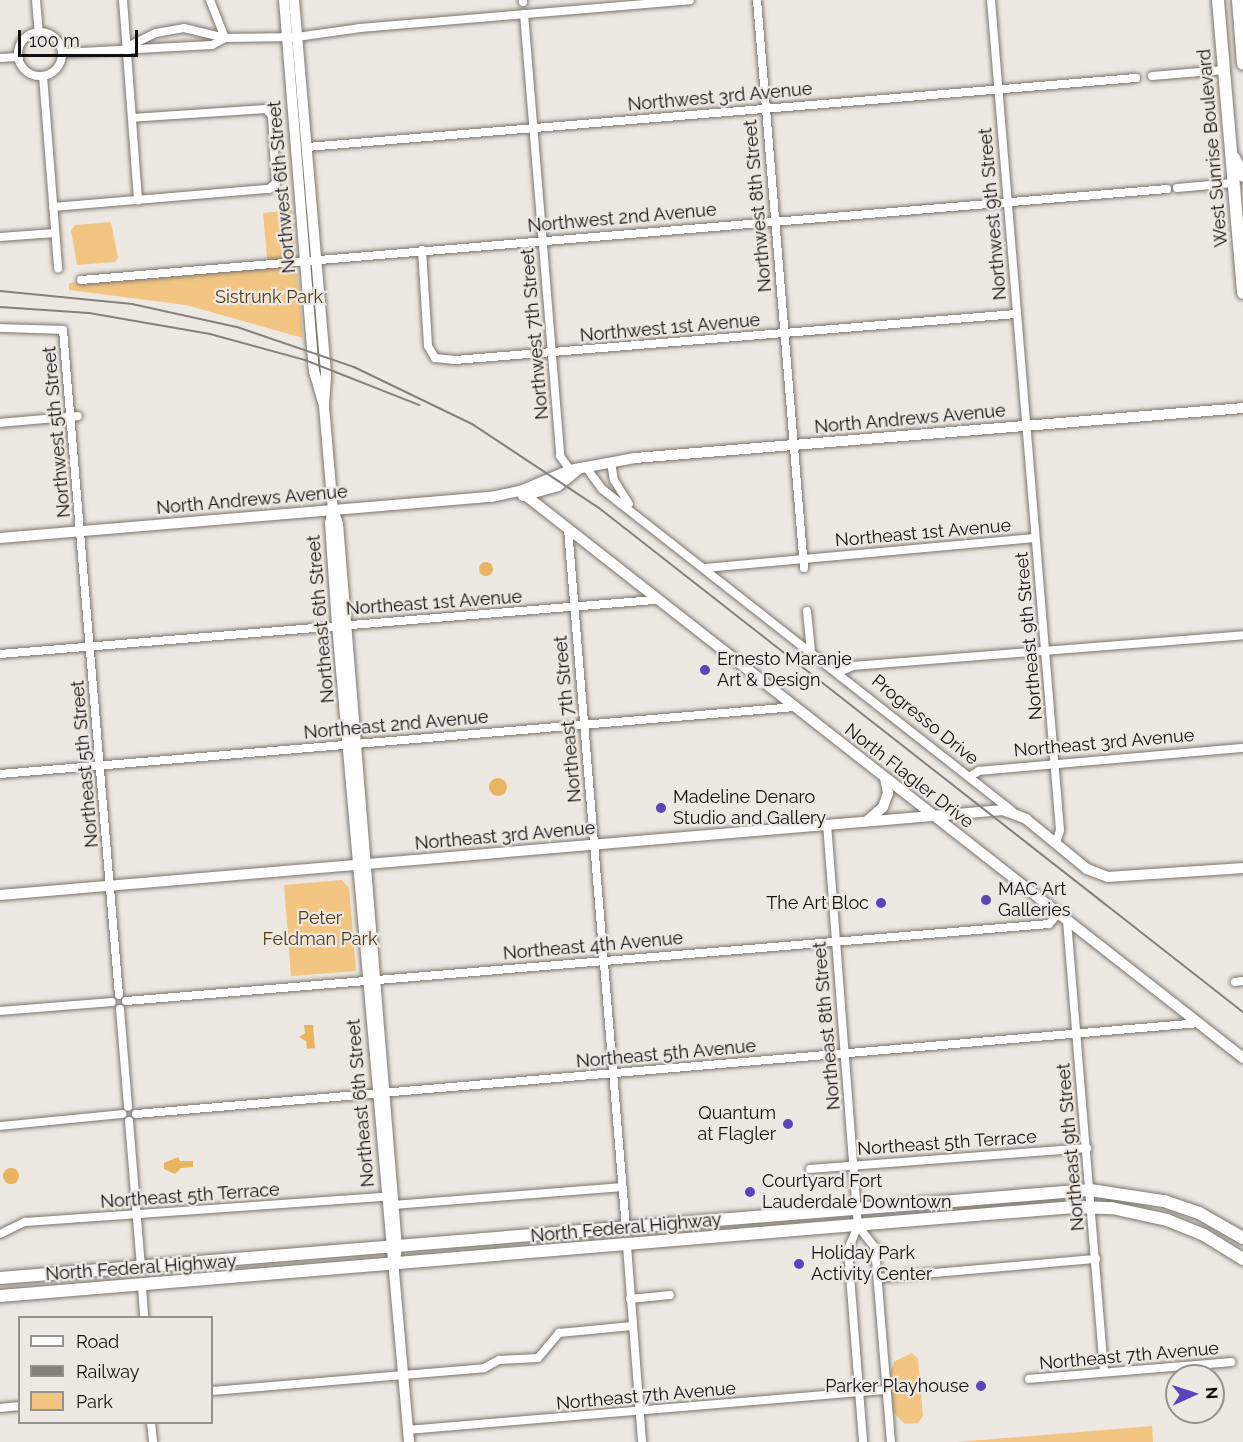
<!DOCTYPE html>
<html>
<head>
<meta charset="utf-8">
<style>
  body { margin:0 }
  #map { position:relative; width:1243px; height:1442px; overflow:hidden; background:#ede8e2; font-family:Raleway,sans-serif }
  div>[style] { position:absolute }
  .green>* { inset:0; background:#f2c583 }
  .water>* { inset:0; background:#eab360 }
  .round { border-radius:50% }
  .roads { filter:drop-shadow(0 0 2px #79756f) drop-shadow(0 0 2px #79756f) }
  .street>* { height:8px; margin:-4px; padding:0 4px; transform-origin:4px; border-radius:4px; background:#fff }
  .street>.ring { margin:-4px; padding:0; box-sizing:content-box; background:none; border:8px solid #fff; border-radius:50% }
  .secondary>* { height:10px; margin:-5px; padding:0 5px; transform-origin:5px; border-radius:5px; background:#fff }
  .primary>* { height:12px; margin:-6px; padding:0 6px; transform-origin:6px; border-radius:6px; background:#fff }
  .rail>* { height:2px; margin:-1px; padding:0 1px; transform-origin:1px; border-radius:1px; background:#84817d }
  .dots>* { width:16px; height:16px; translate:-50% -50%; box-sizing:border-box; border:3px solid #ede8e2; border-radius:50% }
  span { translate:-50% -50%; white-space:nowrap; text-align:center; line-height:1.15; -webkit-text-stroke:4.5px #ede8e2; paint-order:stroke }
  .street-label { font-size:18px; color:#11100e }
  .park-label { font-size:18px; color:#523b18 }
  .poi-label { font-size:18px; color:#11100e }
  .left { translate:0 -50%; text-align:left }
  .right { translate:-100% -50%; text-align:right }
  .legend { position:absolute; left:18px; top:1316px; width:195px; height:108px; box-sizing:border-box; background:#ede8e2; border:2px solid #95928d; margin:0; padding:8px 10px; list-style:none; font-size:18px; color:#11100e }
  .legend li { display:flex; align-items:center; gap:12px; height:30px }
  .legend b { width:30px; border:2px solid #95928d }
  .north { position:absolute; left:1165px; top:1364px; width:60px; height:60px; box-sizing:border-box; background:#ede8e2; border:2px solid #95928d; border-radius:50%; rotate:87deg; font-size:16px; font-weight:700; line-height:24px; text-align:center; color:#11100e }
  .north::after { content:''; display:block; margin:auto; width:21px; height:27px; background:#5a43bc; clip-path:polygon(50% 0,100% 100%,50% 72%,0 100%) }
  .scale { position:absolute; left:18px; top:30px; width:120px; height:27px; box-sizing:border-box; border:3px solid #11100e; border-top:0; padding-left:8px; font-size:18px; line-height:21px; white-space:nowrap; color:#11100e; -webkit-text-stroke:4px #ede8e2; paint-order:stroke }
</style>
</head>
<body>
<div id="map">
  <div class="green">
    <i style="clip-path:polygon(292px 210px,303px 338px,186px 305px,69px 290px,69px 283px,268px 268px,263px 213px)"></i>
    <i style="clip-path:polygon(111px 222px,118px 258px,115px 262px,77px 265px,71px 230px,75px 225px)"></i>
    <i style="clip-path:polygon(342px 880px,349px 888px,356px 971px,291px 976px,284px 885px)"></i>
    <i style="clip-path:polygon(912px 1353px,918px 1359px,923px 1416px,918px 1423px,905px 1424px,893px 1412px,890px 1372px,895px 1361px)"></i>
    <i style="clip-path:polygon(1152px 1426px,1153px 1442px,957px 1442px)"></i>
  </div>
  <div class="water">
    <i class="round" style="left:479px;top:562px;width:14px;height:14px"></i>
    <i class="round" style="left:489px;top:778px;width:18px;height:18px"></i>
    <i style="clip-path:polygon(304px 1025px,313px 1025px,315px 1048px,307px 1049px,306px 1041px,299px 1037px,305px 1033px)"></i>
    <i style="clip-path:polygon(178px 1157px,180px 1161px,193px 1161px,193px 1167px,181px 1168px,175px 1174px,164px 1169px,164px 1163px)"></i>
    <i class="round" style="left:3px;top:1168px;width:16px;height:16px"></i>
  </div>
  <div class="roads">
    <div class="street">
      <i style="left:36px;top:0;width:32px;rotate:85deg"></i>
      <i style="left:123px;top:0;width:201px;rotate:85.7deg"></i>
      <i style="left:210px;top:0;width:41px;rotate:68.5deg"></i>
      <i style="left:523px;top:0;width:2px;rotate:90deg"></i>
      <i style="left:757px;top:0;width:570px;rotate:85.27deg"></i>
      <i style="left:991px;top:0;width:833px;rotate:85.25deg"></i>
      <i style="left:1060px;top:830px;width:14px;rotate:107deg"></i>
      <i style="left:524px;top:14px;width:443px;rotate:85.3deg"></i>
      <i style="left:560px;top:456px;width:17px;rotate:54deg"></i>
      <i class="ring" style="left:18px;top:32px;width:36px;height:36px"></i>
      <i style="left:129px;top:46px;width:30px;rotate:-26deg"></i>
      <i style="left:156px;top:33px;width:28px;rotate:-10deg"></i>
      <i style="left:184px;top:28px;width:42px;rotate:13.7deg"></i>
      <i style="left:63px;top:53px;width:149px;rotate:-3.1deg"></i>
      <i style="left:212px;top:45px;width:15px;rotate:-28deg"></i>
      <i style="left:225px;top:38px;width:72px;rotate:-0.8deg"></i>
      <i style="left:297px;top:37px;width:64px;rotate:-8.1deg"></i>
      <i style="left:360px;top:28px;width:331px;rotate:-4.8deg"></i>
      <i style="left:0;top:58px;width:19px;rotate:-3deg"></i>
      <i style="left:43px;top:76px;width:193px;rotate:85.5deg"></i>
      <i style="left:1152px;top:76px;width:72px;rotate:-4.8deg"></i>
      <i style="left:307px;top:147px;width:832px;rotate:-4.76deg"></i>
      <i style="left:1177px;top:188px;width:56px;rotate:-5.1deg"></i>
      <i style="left:53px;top:207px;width:217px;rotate:-4.8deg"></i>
      <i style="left:269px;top:189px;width:9px;rotate:-41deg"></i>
      <i style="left:276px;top:183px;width:67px;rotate:-93.4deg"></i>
      <i style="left:272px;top:116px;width:9px;rotate:-131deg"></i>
      <i style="left:266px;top:109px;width:134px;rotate:176.2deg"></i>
      <i style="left:0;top:237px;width:55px;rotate:-4.2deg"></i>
      <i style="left:422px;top:250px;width:96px;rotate:86.4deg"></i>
      <i style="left:428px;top:346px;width:14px;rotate:60deg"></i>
      <i style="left:435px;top:358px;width:20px;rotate:6deg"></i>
      <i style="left:455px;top:360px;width:563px;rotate:-4.69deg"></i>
      <i style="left:81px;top:280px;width:1090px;rotate:-4.79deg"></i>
      <i style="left:0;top:328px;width:63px;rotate:1.8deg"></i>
      <i style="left:63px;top:330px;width:667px;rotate:85.19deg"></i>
      <i style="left:0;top:423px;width:78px;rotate:-5.1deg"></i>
      <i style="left:611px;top:462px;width:18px;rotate:81deg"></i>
      <i style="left:614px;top:480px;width:28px;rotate:58deg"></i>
      <i style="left:586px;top:467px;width:27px;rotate:54deg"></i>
      <i style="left:602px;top:489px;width:521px;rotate:38.14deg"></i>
      <i style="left:568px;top:529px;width:702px;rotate:85.26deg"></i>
      <i style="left:705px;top:568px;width:331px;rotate:-5.2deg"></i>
      <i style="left:807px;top:611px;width:41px;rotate:84.4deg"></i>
      <i style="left:0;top:654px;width:656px;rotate:-4.72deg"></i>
      <i style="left:839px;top:672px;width:15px;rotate:-23deg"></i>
      <i style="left:853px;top:666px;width:391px;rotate:-4.5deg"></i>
      <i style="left:0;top:774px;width:798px;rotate:-4.82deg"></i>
      <i style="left:969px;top:777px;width:12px;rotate:-31deg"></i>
      <i style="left:979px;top:771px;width:265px;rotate:-5deg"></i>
      <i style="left:827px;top:824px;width:403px;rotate:85.6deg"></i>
      <i style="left:858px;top:1226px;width:26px;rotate:113deg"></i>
      <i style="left:848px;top:1250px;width:193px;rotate:85.5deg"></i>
      <i style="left:1067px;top:921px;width:452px;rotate:85.3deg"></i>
      <i style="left:1235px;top:982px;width:8px;rotate:-7deg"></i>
      <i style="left:126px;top:1001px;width:926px;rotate:-4.77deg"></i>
      <i style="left:1049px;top:924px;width:13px;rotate:-48deg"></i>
      <i style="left:120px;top:1009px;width:98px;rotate:85.3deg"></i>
      <i style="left:0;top:1011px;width:112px;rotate:-4.6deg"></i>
      <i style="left:136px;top:1114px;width:1067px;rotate:-4.89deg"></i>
      <i style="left:129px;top:1121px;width:146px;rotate:85.3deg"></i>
      <i style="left:0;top:1126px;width:123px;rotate:-5.6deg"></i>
      <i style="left:810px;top:1169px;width:278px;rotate:-4.3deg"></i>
      <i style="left:394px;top:1205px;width:229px;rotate:-4.5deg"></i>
      <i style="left:858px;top:1226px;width:28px;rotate:52deg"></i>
      <i style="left:875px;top:1248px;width:195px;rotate:85.3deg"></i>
      <i style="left:0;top:1234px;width:28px;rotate:-26deg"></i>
      <i style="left:25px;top:1222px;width:361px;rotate:-4deg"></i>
      <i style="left:627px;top:1246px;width:197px;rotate:85.6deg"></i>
      <i style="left:878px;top:1278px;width:219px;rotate:-5deg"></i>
      <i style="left:142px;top:1286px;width:32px;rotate:86deg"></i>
      <i style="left:630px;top:1299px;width:40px;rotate:-5.7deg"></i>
      <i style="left:1029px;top:1379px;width:203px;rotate:-4.8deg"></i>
      <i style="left:212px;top:1391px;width:273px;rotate:-4.8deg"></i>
      <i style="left:484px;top:1368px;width:17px;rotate:-28deg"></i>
      <i style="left:499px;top:1360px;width:39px;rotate:-3deg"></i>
      <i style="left:538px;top:1358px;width:33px;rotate:-50deg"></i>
      <i style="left:559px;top:1333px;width:73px;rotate:-5.5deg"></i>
      <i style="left:0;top:1408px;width:20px;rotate:-6deg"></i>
      <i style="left:151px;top:1422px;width:20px;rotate:84deg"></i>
      <i style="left:408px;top:1430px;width:480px;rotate:-4.8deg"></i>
    </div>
    <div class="secondary">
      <i style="left:284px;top:0;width:372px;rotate:85.4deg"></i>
      <i style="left:314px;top:371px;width:33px;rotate:74deg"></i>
      <i style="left:294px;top:0;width:377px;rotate:85.1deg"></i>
      <i style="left:326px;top:376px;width:30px;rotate:94deg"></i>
      <i style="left:324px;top:406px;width:104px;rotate:85.1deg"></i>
      <i style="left:333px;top:510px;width:15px;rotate:70deg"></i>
      <i style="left:338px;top:524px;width:726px;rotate:85.34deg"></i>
      <i style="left:397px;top:1248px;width:19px;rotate:99deg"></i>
      <i style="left:520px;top:491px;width:919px;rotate:38.1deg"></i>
      <i style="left:523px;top:496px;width:36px;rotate:-16deg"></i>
      <i style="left:558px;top:486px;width:28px;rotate:-39deg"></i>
      <i style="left:333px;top:510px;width:13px;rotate:103deg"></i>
      <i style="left:330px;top:523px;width:102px;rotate:86.1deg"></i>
      <i style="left:337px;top:625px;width:820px;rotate:84.96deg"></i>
      <i style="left:0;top:538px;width:493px;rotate:-4.8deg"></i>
      <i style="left:491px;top:497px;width:30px;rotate:-12deg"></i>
      <i style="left:520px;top:491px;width:54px;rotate:-22.8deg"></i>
      <i style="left:570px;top:470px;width:66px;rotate:-10.5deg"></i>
      <i style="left:635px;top:458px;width:610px;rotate:-4.7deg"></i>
      <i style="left:867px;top:821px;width:21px;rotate:-41deg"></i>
      <i style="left:883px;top:807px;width:15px;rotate:-70deg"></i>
      <i style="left:888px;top:793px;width:16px;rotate:-101deg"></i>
      <i style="left:0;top:895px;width:1007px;rotate:-4.84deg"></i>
      <i style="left:1003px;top:810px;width:25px;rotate:21deg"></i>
      <i style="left:1026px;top:819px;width:79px;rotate:39.3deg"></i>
      <i style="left:1087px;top:869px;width:22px;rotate:21deg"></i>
      <i style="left:1108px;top:877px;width:135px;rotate:-3.8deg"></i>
    </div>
    <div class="primary">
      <i style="left:1218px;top:0;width:294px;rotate:85.1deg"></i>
      <i style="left:1238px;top:0;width:64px;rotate:85.5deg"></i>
      <i style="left:1234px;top:158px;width:20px;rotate:63deg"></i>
      <i style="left:0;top:1278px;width:1094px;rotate:-4.62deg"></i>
      <i style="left:1090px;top:1190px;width:75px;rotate:8.5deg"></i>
      <i style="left:1164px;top:1201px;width:37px;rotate:19deg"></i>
      <i style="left:1199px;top:1213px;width:51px;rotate:29.6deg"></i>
      <i style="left:0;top:1296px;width:1078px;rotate:-4.74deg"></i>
      <i style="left:1074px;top:1207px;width:38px;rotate:2deg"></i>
      <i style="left:1112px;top:1208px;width:56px;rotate:12.3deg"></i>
      <i style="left:1167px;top:1220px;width:40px;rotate:22deg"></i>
      <i style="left:1204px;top:1235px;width:46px;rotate:31.6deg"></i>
    </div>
  </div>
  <div class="rail">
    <i style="left:0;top:291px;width:133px;rotate:5.6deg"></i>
    <i style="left:132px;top:304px;width:107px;rotate:12.4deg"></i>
    <i style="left:237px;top:327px;width:124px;rotate:18.9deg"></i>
    <i style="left:354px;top:367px;width:131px;rotate:25.8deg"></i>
    <i style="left:472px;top:424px;width:152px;rotate:33.5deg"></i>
    <i style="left:599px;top:508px;width:818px;rotate:38.05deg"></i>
    <i style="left:0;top:307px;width:89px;rotate:3.9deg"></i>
    <i style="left:89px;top:313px;width:123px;rotate:9.8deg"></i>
    <i style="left:210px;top:334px;width:98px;rotate:15.3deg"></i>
    <i style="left:305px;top:360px;width:123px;rotate:21.5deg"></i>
  </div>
  <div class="dots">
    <i style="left:705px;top:670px;background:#5a43bc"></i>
    <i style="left:661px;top:808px;background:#5a43bc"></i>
    <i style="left:986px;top:900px;background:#5a43bc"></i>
    <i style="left:881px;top:903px;background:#5a43bc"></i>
    <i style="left:788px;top:1124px;background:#5a43bc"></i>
    <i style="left:750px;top:1192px;background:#5a43bc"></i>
    <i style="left:799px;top:1264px;background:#5a43bc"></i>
    <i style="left:981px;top:1386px;background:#5a43bc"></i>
  </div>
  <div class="street-label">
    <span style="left:720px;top:97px;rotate:-5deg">Northwest 3rd Avenue</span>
    <span style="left:1213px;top:148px;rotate:-95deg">West Sunrise Boulevard</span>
    <span style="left:282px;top:187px;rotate:-95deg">Northwest 6th Street</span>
    <span style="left:758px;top:206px;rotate:-95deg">Northwest 8th Street</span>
    <span style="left:993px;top:214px;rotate:-95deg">Northwest 9th Street</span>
    <span style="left:622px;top:218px;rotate:-5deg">Northwest 2nd Avenue</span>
    <span style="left:670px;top:328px;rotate:-5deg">Northwest 1st Avenue</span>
    <span style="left:535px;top:334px;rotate:-95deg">Northwest 7th Street</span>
    <span style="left:910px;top:419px;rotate:-5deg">North Andrews Avenue</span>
    <span style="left:57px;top:432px;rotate:-95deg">Northwest 5th Street</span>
    <span style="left:252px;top:500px;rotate:-5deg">North Andrews Avenue</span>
    <span style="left:923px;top:533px;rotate:-5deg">Northeast 1st Avenue</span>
    <span style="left:434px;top:603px;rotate:-4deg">Northeast 1st Avenue</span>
    <span style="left:321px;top:619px;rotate:-95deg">Northeast 6th Street</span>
    <span style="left:1029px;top:636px;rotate:-95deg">Northeast 9th Street</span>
    <span style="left:568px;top:719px;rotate:-95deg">Northeast 7th Street</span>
    <span style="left:925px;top:720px;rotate:39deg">Progresso Drive</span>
    <span style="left:396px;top:725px;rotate:-5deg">Northeast 2nd Avenue</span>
    <span style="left:1104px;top:743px;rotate:-5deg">Northeast 3rd Avenue</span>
    <span style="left:85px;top:764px;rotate:-95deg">Northeast 5th Street</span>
    <span style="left:909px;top:776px;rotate:38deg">North Flagler Drive</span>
    <span style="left:505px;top:836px;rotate:-5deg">Northeast 3rd Avenue</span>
    <span style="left:593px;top:946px;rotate:-5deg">Northeast 4th Avenue</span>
    <span style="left:827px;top:1026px;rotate:-95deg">Northeast 8th Street</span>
    <span style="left:666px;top:1054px;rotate:-5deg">Northeast 5th Avenue</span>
    <span style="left:361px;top:1103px;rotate:-95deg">Northeast 6th Street</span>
    <span style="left:947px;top:1143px;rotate:-4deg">Northeast 5th Terrace</span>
    <span style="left:1071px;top:1147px;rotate:-95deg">Northeast 9th Street</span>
    <span style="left:190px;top:1196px;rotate:-4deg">Northeast 5th Terrace</span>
    <span style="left:626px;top:1228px;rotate:-5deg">North Federal Highway</span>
    <span style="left:141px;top:1268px;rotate:-4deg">North Federal Highway</span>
    <span style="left:1129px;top:1356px;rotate:-5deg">Northeast 7th Avenue</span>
    <span style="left:646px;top:1396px;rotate:-5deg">Northeast 7th Avenue</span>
  </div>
  <div class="park-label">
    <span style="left:269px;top:297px">Sistrunk Park</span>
    <span style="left:320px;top:929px">Peter<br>Feldman Park</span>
  </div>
  <div class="poi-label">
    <span class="left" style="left:717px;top:670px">Ernesto Maranje<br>Art &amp; Design</span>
    <span class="left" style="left:673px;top:808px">Madeline Denaro<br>Studio and Gallery</span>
    <span class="left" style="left:998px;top:900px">MAC Art<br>Galleries</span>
    <span class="right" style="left:869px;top:903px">The Art Bloc</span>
    <span class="right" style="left:776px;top:1124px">Quantum<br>at Flagler</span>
    <span class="left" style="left:762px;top:1192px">Courtyard Fort<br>Lauderdale Downtown</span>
    <span class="left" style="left:811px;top:1264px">Holiday Park<br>Activity Center</span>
    <span class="right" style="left:969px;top:1386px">Parker Playhouse</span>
  </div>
  <ul class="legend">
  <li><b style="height:8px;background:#fff"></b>Road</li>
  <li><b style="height:8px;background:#84817d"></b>Railway</li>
  <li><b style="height:16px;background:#f2c583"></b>Park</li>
  </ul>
  <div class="north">N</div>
  <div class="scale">100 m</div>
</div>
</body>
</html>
